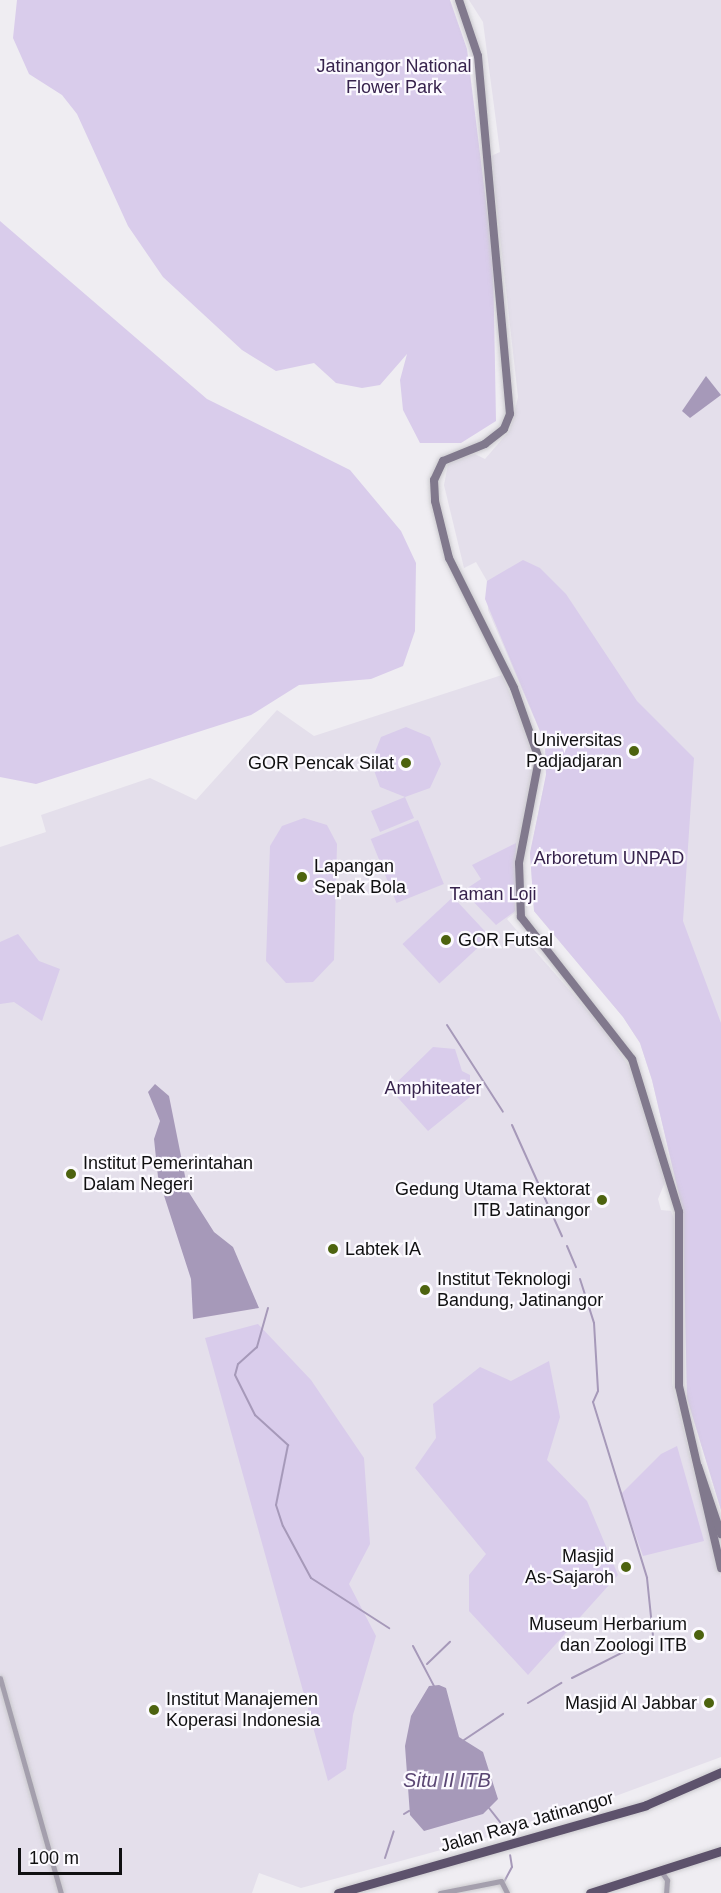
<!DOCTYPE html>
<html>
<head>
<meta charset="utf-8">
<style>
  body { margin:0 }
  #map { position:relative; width:721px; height:1893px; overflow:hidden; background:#efedf2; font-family:Helvetica,sans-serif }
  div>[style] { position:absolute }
  .built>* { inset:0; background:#e4dfeb }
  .green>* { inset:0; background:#d9cceb; transform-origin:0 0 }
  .water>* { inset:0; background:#a699b9 }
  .stream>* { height:2px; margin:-1px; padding:0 1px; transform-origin:1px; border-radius:1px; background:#a699b9 }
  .roads { filter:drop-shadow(0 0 2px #cbcace) drop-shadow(0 0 2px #cbcace) }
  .minor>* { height:5px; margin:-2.5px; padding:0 2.5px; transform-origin:2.5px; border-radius:2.5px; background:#a49fad }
  .secondary>* { height:8px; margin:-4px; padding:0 4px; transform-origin:4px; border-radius:4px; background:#81798d }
  .trunk>* { height:9px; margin:-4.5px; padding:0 4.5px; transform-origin:4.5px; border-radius:4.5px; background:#5d526c }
  .dots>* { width:16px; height:16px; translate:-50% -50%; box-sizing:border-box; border:3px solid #fcfaff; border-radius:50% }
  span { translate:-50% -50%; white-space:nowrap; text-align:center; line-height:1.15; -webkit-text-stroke:4.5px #fcfaff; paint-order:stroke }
  .park-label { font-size:18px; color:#37234d }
  .poi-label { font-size:18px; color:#101011 }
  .right { translate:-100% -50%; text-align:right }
  .left { translate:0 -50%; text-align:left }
  .street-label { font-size:18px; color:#101011 }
  .water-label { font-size:20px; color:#5b4774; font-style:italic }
  .scale { position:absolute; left:18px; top:1848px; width:104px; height:27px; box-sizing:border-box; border:3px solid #101011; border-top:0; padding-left:8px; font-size:18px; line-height:21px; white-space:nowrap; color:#101011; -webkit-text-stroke:4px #fcfaff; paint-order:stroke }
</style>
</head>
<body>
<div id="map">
  <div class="built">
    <i style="clip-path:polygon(469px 0,721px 0,721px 1510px,687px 1398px,683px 1212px,652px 1080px,640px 1043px,623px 1017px,534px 911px,530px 853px,546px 775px,545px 743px,488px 610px,487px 581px,476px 562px,464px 568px,444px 485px,448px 464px,456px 458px,475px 454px,485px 459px,510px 430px,518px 397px,491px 156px,500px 152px,483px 22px)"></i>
    <i style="clip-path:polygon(502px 675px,538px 761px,518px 845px,517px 911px,507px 919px,602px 1027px,634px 1074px,665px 1182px,658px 1199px,661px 1210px,671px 1211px,674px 1219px,672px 1383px,721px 1577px,721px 1757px,551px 1820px,301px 1888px,259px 1873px,252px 1893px,0 1893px,0 847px,46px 832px,41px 815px,150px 778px,196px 800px,277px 710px,314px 736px)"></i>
  </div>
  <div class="green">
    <i style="clip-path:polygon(17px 0,450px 0,467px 49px,493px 258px,496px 421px,461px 443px,420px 443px,403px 410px,400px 380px,407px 354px,380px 385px,362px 388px,336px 383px,314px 363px,276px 371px,242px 350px,163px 277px,128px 226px,77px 114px,62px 95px,29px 74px,13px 38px)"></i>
    <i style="clip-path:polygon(0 221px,207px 399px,350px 470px,401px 531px,416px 563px,415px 631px,403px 666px,371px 679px,299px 685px,251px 715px,36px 784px,0 777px)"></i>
    <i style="clip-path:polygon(523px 560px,540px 568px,566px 594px,637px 701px,694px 758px,683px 921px,721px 1023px,721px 1510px,687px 1398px,683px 1212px,652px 1080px,640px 1043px,623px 1017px,534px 911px,530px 853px,546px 775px,545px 743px,485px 599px,487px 581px)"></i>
    <i style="clip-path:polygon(406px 727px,430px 737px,441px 764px,430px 788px,405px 797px,414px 818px,380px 832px,371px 811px,405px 797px,380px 787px,371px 762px,381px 737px)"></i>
    <i style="clip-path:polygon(304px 818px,327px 825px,337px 844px,334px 960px,313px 982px,286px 983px,266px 961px,270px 846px,282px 826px)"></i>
    <i style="left:418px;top:820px;width:69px;height:51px;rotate:68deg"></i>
    <i style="clip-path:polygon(516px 843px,515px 911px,496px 925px,463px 891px,481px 879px,472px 865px)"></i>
    <i style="left:453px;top:897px;width:54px;height:69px;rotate:47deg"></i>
    <i style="clip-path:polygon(18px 934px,39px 961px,60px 969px,42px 1021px,14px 1002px,0 1004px,0 942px)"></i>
    <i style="clip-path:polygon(433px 1047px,455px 1049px,462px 1071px,470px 1075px,470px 1097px,428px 1131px,390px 1089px)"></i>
    <i style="clip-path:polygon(258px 1324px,311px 1380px,364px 1458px,370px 1544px,349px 1584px,376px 1636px,353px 1715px,346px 1769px,328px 1781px,205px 1338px)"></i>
    <i style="clip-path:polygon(549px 1361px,560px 1417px,547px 1460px,587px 1501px,618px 1575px,528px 1675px,469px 1611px,469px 1575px,486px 1554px,415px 1468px,436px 1438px,433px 1404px,480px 1367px,511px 1381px)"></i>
    <i style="clip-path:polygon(677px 1446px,704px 1541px,643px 1556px,621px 1494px,661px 1454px)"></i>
  </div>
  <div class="water">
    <i style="clip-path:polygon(706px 376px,721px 395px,690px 418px,682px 411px)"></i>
    <i style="clip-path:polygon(155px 1084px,169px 1096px,188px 1191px,214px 1232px,233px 1247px,259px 1308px,193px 1319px,191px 1279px,158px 1177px,154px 1139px,160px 1121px,148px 1092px)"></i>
    <i style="clip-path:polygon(439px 1685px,446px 1688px,459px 1737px,483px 1752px,498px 1799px,483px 1814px,424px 1831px,410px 1815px,405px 1746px,411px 1716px,429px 1686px)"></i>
  </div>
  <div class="stream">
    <i style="left:447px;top:1025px;width:103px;rotate:57.2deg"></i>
    <i style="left:512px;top:1125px;width:122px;rotate:65.8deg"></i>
    <i style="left:567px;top:1246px;width:23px;rotate:67deg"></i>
    <i style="left:580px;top:1279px;width:46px;rotate:72.3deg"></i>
    <i style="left:594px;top:1323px;width:68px;rotate:86.6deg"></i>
    <i style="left:598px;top:1391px;width:12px;rotate:114deg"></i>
    <i style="left:593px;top:1402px;width:184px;rotate:72.9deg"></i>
    <i style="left:647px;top:1578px;width:58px;rotate:84.1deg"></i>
    <i style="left:268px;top:1308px;width:41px;rotate:105.8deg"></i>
    <i style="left:257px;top:1347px;width:25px;rotate:138deg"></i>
    <i style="left:238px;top:1364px;width:11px;rotate:105deg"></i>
    <i style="left:235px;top:1375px;width:45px;rotate:63.4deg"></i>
    <i style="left:255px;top:1415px;width:45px;rotate:42.3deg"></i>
    <i style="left:288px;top:1445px;width:61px;rotate:101.3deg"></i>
    <i style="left:276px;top:1505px;width:22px;rotate:72deg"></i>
    <i style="left:283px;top:1526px;width:59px;rotate:61.7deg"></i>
    <i style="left:311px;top:1578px;width:93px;rotate:32.7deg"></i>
    <i style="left:413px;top:1646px;width:45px;rotate:62.3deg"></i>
    <i style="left:427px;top:1664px;width:32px;rotate:-44deg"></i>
    <i style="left:572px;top:1678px;width:80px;rotate:-26.9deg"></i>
    <i style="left:528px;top:1703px;width:39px;rotate:-31deg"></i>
    <i style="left:464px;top:1740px;width:47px;rotate:-33.7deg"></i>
    <i style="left:489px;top:1808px;width:18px;rotate:52deg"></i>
    <i style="left:404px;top:1814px;width:6px;rotate:-31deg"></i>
    <i style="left:385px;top:1858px;width:28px;rotate:-72deg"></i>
    <i style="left:504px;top:1882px;width:17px;rotate:-62deg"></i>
    <i style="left:512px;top:1867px;width:12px;rotate:-99deg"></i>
  </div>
  <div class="roads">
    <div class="minor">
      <i style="left:0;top:1678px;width:223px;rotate:74.2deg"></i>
      <i style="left:661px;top:1871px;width:11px;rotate:56deg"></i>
      <i style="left:667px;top:1880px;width:13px;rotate:94deg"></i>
      <i style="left:440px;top:1893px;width:62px;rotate:-11.1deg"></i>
      <i style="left:501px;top:1881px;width:13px;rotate:63deg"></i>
    </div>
    <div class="secondary">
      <i style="left:459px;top:0;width:59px;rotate:71.3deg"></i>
      <i style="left:478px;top:56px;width:359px;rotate:84.9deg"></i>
      <i style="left:510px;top:414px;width:16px;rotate:112deg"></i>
      <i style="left:504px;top:429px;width:24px;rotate:142deg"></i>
      <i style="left:485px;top:444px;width:45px;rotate:158deg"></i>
      <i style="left:443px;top:461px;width:21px;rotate:115deg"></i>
      <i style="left:434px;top:480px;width:21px;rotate:87deg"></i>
      <i style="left:435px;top:501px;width:59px;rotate:76.2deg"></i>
      <i style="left:449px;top:558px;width:145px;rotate:63.4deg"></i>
      <i style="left:514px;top:688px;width:75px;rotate:70.6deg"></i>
      <i style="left:539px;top:759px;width:106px;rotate:100.9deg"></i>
      <i style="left:519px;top:863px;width:54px;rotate:87.9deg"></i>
      <i style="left:521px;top:917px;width:180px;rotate:52deg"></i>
      <i style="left:632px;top:1059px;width:160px;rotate:72.9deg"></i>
      <i style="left:679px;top:1212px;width:174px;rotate:90deg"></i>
      <i style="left:679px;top:1386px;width:187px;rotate:77deg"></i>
      <i style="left:698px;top:1466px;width:72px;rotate:71.3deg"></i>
    </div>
    <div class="trunk">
      <i style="left:338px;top:1893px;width:320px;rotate:-15.9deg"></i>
      <i style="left:646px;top:1805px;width:82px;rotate:-23.7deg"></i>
      <i style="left:590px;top:1893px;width:138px;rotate:-17.8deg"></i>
    </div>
  </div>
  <div class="dots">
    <i style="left:634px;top:751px;background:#4d630f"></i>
    <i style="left:406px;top:763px;background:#4d630f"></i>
    <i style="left:302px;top:877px;background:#4d630f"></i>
    <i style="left:446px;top:940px;background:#4d630f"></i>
    <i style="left:71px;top:1174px;background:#4d630f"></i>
    <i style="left:602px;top:1200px;background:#4d630f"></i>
    <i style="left:333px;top:1249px;background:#4d630f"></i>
    <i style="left:425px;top:1290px;background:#4d630f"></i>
    <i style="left:626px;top:1567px;background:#4d630f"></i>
    <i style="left:699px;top:1635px;background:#4d630f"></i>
    <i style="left:709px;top:1703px;background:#4d630f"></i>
    <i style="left:154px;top:1710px;background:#4d630f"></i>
  </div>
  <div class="park-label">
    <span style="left:394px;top:77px">Jatinangor National<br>Flower Park</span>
    <span style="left:609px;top:858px">Arboretum UNPAD</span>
    <span style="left:493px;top:894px">Taman Loji</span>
    <span style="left:433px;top:1088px">Amphiteater</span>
  </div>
  <div class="poi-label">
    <span class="right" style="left:622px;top:751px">Universitas<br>Padjadjaran</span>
    <span class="right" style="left:394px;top:763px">GOR Pencak Silat</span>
    <span class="left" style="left:314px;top:877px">Lapangan<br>Sepak Bola</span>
    <span class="left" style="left:458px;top:940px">GOR Futsal</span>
    <span class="left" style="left:83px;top:1174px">Institut Pemerintahan<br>Dalam Negeri</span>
    <span class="right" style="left:590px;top:1200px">Gedung Utama Rektorat<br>ITB Jatinangor</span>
    <span class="left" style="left:345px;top:1249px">Labtek IA</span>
    <span class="left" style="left:437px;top:1290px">Institut Teknologi<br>Bandung, Jatinangor</span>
    <span class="right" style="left:614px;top:1567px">Masjid<br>As-Sajaroh</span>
    <span class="right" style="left:687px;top:1635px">Museum Herbarium<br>dan Zoologi ITB</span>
    <span class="left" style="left:166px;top:1710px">Institut Manajemen<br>Koperasi Indonesia</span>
    <span class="right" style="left:697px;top:1703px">Masjid Al Jabbar</span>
  </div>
  <div class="street-label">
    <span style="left:527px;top:1822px;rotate:-16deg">Jalan Raya Jatinangor</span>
  </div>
  <div class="water-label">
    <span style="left:447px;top:1780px">Situ II ITB</span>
  </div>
  <div class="scale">100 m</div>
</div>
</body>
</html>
